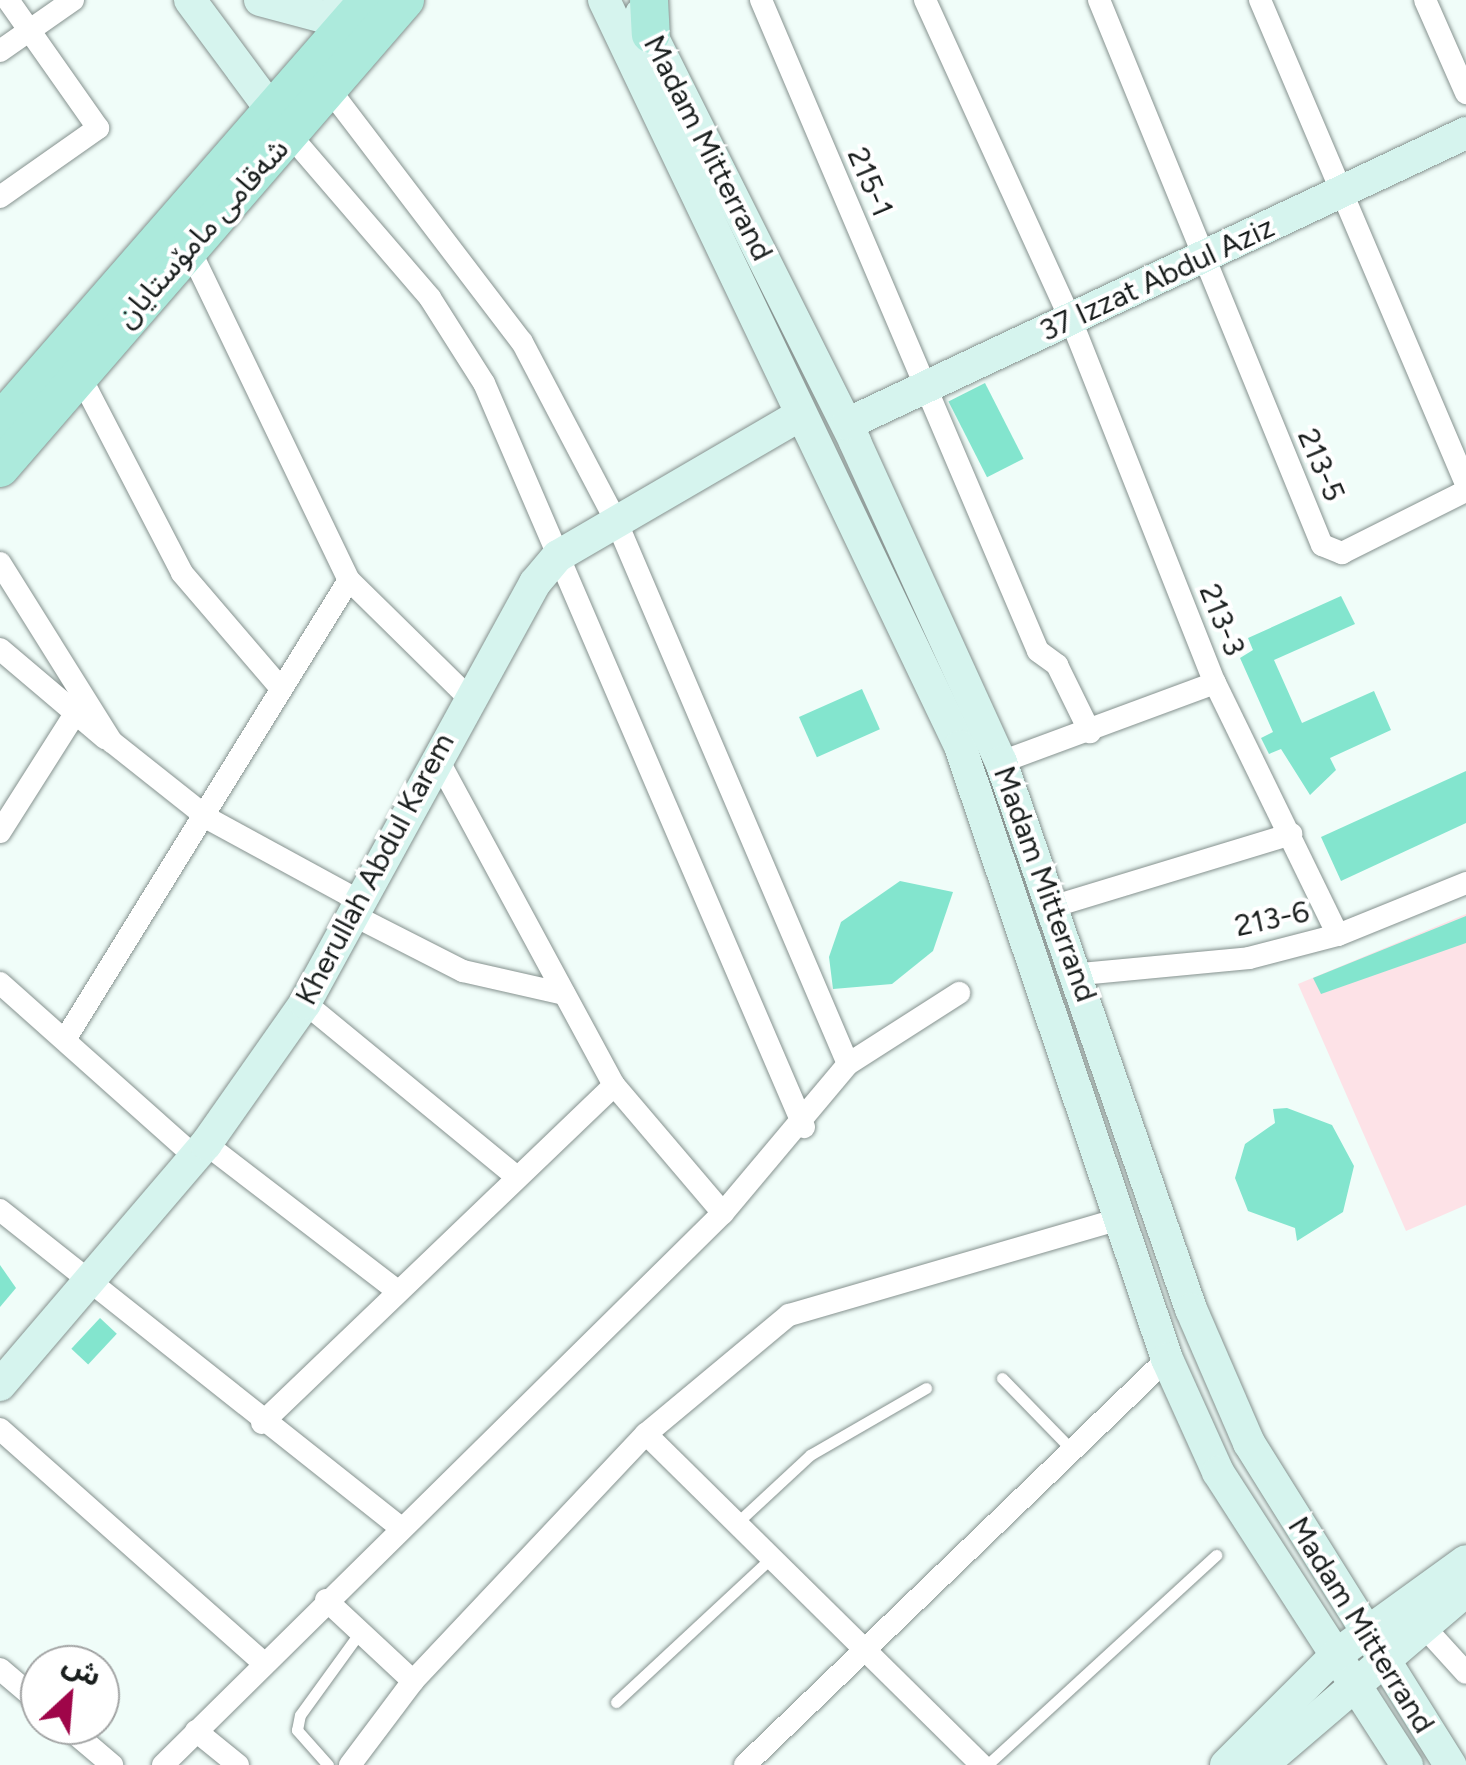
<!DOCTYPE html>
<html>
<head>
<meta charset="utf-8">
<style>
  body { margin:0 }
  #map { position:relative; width:1466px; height:1765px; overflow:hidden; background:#f0fdf9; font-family:Figtree,"Noto Sans Arabic",sans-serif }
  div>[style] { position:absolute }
  .green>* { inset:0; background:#fde2e7 }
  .building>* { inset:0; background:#83e5ce; transform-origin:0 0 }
  .roads { filter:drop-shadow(0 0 2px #86928f) drop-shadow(0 0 2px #86928f) }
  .lane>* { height:11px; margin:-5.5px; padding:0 5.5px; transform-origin:5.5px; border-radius:5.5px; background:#fff }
  .street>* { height:22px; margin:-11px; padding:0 11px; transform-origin:11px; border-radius:11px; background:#fff }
  .secondary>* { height:32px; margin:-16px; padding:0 16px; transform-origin:16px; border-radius:16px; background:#d6f4ee }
  .primary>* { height:38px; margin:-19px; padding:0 19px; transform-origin:19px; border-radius:19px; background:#aceadc }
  span { translate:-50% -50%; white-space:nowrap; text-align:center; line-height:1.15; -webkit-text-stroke:8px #fff; paint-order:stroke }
  .street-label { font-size:30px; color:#191e1d }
  .north { position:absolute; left:20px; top:1645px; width:100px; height:100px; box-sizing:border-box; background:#fff; border:2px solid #a3a5a5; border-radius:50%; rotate:26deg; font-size:28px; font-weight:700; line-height:40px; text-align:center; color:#191e1d }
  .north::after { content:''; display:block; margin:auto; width:35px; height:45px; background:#9f0549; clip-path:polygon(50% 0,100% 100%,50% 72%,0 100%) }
</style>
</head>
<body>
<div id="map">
  <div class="green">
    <i style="clip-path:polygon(1466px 914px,1466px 1205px,1406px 1231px,1298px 984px)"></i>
  </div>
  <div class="building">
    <i style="left:985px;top:383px;width:85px;height:41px;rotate:63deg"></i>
    <i style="clip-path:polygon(1341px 596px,1355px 624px,1274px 660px,1302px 723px,1374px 691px,1391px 730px,1330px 758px,1336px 770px,1310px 795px,1281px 749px,1269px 754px,1261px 738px,1273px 732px,1240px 658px,1253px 650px,1248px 638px)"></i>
    <i style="left:862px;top:689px;width:44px;height:69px;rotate:66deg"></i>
    <i style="clip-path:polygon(1466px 771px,1466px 823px,1341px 881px,1321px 837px)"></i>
    <i style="clip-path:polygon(900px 881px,953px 892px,933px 951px,892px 984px,833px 989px,829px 957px,841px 922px)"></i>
    <i style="clip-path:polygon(1466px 916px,1466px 943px,1321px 994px,1313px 978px)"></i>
    <i style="clip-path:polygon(1287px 1108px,1332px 1125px,1354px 1166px,1343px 1212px,1297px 1241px,1295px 1228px,1248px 1211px,1235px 1178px,1245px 1144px,1275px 1123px,1273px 1109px)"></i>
    <i style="clip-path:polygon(0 1265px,16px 1288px,0 1307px)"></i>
    <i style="left:100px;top:1318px;width:23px;height:42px;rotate:43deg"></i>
  </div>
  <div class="roads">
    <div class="lane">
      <i style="left:1002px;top:1378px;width:100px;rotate:45.8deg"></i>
      <i style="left:740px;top:1520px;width:96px;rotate:-42.9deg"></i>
      <i style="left:810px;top:1455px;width:134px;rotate:-30deg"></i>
      <i style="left:616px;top:1702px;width:216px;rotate:-42.9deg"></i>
      <i style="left:328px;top:1765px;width:47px;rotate:-131.5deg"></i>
      <i style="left:297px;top:1730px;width:15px;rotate:-79deg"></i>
      <i style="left:300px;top:1715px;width:102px;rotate:-54.1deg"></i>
      <i style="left:987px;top:1765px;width:311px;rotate:-42.5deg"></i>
    </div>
    <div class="street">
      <i style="left:761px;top:0;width:707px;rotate:66.95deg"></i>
      <i style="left:1038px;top:651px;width:24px;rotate:36deg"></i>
      <i style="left:1057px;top:665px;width:75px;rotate:63.8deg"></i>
      <i style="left:925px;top:0;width:352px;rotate:65.5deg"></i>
      <i style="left:1071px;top:320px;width:391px;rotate:68.4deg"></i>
      <i style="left:1215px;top:683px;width:280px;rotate:64deg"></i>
      <i style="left:1099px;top:0;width:589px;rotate:67.75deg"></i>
      <i style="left:1322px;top:545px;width:22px;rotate:22deg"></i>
      <i style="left:1342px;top:553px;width:139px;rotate:-26.6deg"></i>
      <i style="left:1260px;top:0;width:526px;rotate:66.94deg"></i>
      <i style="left:1425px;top:0;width:102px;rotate:66.2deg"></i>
      <i style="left:0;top:51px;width:89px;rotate:-34.9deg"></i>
      <i style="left:329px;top:89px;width:318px;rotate:52.7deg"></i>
      <i style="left:522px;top:342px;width:204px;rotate:62.3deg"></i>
      <i style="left:617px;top:523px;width:588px;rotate:66.88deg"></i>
      <i style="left:290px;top:135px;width:215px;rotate:49.3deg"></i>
      <i style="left:430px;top:298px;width:101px;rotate:57.6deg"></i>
      <i style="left:484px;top:383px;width:810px;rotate:66.73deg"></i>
      <i style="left:0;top:197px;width:120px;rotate:-35.1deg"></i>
      <i style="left:98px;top:128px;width:156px;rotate:-125.1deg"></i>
      <i style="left:189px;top:248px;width:369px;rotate:64.3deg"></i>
      <i style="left:349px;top:580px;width:167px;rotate:44.5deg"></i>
      <i style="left:78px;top:372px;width:226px;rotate:62.6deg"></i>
      <i style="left:182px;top:573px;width:149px;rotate:49.4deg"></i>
      <i style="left:0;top:563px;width:211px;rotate:58deg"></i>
      <i style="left:112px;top:742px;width:124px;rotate:38.4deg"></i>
      <i style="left:209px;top:819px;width:167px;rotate:28.6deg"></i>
      <i style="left:0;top:649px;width:138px;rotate:40.3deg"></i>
      <i style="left:436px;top:756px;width:374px;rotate:61.6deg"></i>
      <i style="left:614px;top:1085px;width:168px;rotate:49.6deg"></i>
      <i style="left:1001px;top:762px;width:228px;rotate:-20.3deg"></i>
      <i style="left:0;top:832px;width:136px;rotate:-57.6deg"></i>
      <i style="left:1058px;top:905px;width:244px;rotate:-16.9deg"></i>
      <i style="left:349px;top:913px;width:128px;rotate:27deg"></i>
      <i style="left:463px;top:971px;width:104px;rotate:12.8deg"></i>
      <i style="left:1081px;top:974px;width:169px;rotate:-5.4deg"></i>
      <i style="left:1249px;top:958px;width:92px;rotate:-14.5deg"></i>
      <i style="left:1338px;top:935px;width:138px;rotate:-22.1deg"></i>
      <i style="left:0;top:983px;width:261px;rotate:41.7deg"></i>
      <i style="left:305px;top:1003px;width:269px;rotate:39.4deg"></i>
      <i style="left:66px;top:1038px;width:538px;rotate:-58.29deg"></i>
      <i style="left:206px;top:1144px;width:240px;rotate:37.5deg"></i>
      <i style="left:0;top:1210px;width:512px;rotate:38.42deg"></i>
      <i style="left:262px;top:1423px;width:488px;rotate:-43.8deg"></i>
      <i style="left:0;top:1429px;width:354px;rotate:41.6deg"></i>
      <i style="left:646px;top:1434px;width:472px;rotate:44.6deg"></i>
      <i style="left:326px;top:1600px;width:119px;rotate:43deg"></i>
      <i style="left:1426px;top:1629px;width:59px;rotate:47.7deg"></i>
      <i style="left:0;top:1669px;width:52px;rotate:40.4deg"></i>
      <i style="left:65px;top:1725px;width:62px;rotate:40.4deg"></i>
      <i style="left:196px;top:1731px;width:54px;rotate:39deg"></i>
      <i style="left:163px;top:1765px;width:786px;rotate:-44.59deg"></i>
      <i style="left:723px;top:1213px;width:194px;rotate:-50deg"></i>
      <i style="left:848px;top:1064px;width:132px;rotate:-32.6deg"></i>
      <i style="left:350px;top:1765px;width:105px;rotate:-53.1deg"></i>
      <i style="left:413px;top:1681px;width:340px;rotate:-46.7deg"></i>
      <i style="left:646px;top:1434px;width:186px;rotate:-39.8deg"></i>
      <i style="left:789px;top:1315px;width:348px;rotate:-16.2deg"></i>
      <i style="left:745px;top:1765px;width:586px;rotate:-43.89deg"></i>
    </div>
    <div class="secondary">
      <i style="left:190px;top:0;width:134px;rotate:53.5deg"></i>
      <i style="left:260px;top:0;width:66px;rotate:14.9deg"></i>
      <i style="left:324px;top:17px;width:44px;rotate:-22.5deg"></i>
      <i style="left:604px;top:0;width:827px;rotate:64.49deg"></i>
      <i style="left:960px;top:746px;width:647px;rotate:71.34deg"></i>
      <i style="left:1167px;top:1359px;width:124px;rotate:65.7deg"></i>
      <i style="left:1218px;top:1472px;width:349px;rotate:57.2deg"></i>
      <i style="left:641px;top:14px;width:479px;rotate:63.4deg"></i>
      <i style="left:855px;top:442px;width:352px;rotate:65.5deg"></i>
      <i style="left:1001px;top:762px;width:579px;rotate:70.85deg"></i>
      <i style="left:1191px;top:1309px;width:146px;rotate:66.6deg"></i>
      <i style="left:1249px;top:1443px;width:380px;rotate:58deg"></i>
      <i style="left:847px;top:424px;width:684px;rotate:-25.18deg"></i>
      <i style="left:0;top:1385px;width:317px;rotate:-49.5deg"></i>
      <i style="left:206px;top:1144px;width:172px;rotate:-54.9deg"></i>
      <i style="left:305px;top:1003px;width:479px;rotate:-61.3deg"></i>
      <i style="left:535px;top:583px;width:35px;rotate:-50deg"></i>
      <i style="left:558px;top:556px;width:276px;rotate:-30.2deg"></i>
      <i style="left:1226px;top:1765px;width:156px;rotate:-45deg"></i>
      <i style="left:1336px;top:1655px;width:160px;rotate:-35.9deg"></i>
      <i style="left:1262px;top:1765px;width:268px;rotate:-40.5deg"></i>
    </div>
    <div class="primary">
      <i style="left:649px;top:0;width:34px;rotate:87deg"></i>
      <i style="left:0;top:422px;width:560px;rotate:-48.91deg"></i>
      <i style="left:0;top:468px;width:619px;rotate:-49.13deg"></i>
    </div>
  </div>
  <div class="street-label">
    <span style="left:708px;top:148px;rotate:63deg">Madam Mitterrand</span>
    <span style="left:870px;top:182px;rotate:67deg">215-1</span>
    <span style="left:202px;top:233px;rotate:-48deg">شەقامی مامۆستایان</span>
    <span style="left:1157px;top:279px;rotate:-25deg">37 Izzat Abdul Aziz</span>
    <span style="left:1321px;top:465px;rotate:67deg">213-5</span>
    <span style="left:1222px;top:620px;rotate:68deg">213-3</span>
    <span style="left:375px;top:869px;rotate:-62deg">Kherullah Abdul Karem</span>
    <span style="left:1045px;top:884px;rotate:70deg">Madam Mitterrand</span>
    <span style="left:1272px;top:919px;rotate:-12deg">213-6</span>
    <span style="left:1361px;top:1625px;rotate:58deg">Madam Mitterrand</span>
  </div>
  <div class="north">ش</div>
</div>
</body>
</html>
